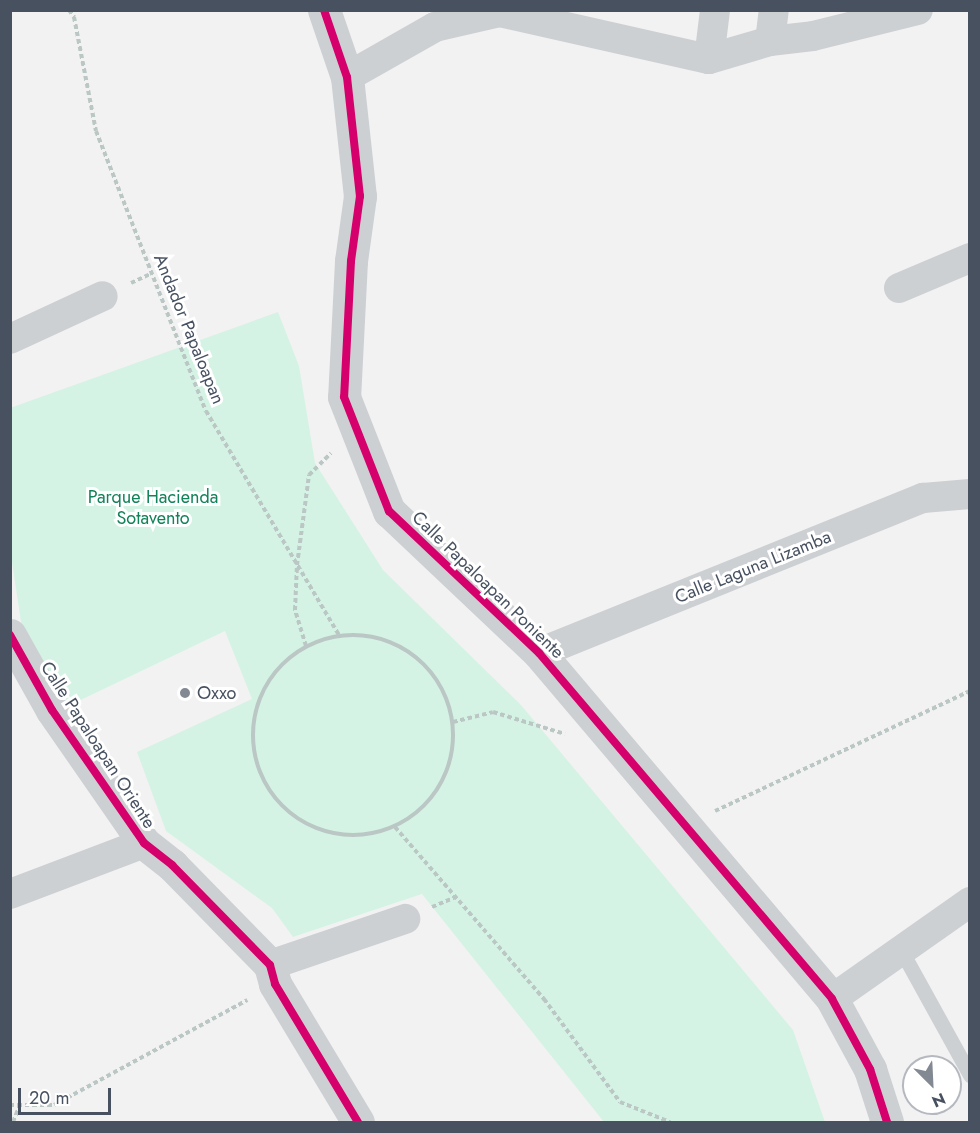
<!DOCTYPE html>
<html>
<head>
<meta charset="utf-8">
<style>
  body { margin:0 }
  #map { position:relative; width:980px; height:1133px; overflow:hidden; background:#f2f2f2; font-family:Jost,sans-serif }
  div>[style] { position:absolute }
  .green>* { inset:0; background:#d5f3e4 }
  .path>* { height:4px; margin-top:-2px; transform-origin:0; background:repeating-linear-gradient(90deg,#bac7c4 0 4.5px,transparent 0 7.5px) }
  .path>.ring { margin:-2px; padding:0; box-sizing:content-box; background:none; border:4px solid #bac7c4; border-radius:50% }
  .service>* { height:15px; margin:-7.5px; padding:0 7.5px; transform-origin:7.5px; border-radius:7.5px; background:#cdd0d3 }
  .minor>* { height:30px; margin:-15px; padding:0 15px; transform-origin:15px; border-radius:15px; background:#cdd0d3 }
  .tertiary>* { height:33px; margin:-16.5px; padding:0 16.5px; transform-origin:16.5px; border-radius:16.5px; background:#cdd0d3 }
  .cycleway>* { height:8px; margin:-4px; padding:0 4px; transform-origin:4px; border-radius:4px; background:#d6006c }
  .dots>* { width:16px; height:16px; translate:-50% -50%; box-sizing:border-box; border:3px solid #fff; border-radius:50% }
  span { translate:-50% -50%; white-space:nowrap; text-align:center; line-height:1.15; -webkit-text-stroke:6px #fff; paint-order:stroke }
  .street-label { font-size:18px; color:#475160 }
  .park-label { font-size:18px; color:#118259 }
  .poi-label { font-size:18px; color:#475160 }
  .left { translate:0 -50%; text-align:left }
  .frame { position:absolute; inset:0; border:12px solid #475160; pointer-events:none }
  .north { position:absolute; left:902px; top:1055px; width:60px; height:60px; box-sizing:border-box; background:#fff; border:2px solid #b5b9bf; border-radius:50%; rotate:156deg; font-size:16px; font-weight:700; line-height:24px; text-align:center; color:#475160 }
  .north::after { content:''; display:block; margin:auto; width:21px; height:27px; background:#838993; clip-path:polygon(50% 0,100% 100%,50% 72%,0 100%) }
  .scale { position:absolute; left:18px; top:1088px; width:93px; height:27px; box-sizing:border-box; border:3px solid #475160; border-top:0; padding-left:8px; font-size:18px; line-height:21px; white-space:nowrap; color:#475160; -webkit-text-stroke:4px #fff; paint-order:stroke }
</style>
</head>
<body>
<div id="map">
  <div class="green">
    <i style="clip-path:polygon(278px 312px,299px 366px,315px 463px,383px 570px,521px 705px,793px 1030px,825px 1122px,604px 1122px,422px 894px,293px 937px,272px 908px,166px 831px,137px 752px,252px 699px,225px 631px,68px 706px,23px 635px,10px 549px,10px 408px)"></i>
  </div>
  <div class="path">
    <i style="left:69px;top:10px;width:9px;rotate:54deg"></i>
    <i style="left:74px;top:17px;width:116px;rotate:79.1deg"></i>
    <i style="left:96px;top:131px;width:301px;rotate:68.6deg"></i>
    <i style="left:206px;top:411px;width:261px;rotate:59.3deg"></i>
    <i style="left:131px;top:283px;width:23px;rotate:-25deg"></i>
    <i class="ring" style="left:253px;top:635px;width:196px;height:196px"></i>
    <i style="left:306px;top:646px;width:38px;rotate:-107deg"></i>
    <i style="left:295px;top:610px;width:45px;rotate:-87.5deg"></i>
    <i style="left:297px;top:565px;width:91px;rotate:-82.4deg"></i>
    <i style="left:309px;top:475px;width:31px;rotate:-45deg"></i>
    <i style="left:453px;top:722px;width:41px;rotate:-14deg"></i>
    <i style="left:493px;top:712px;width:75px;rotate:17deg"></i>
    <i style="left:715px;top:811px;width:282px;rotate:-25.2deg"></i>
    <i style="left:395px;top:827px;width:228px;rotate:49.1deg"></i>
    <i style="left:544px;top:999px;width:128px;rotate:53.6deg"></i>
    <i style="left:620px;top:1102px;width:54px;rotate:21.8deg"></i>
    <i style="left:432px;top:907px;width:26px;rotate:-23deg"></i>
    <i style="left:10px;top:1105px;width:44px"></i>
    <i style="left:54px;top:1105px;width:220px;rotate:-28.5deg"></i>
    <i style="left:13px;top:1122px;width:18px;rotate:-68deg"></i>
  </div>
  <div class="service">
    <i style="left:901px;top:950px;width:143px;rotate:61.1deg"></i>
  </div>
  <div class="minor">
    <i style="left:770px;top:41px;width:31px;rotate:-83deg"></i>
    <i style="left:709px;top:59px;width:49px;rotate:-83deg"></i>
    <i style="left:347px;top:77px;width:101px;rotate:-29.6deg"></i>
    <i style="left:435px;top:27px;width:67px;rotate:-13deg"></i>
    <i style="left:500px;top:12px;width:214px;rotate:12.7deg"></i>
    <i style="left:709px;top:59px;width:64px;rotate:-16.4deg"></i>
    <i style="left:770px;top:41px;width:43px;rotate:-6.6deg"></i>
    <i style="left:813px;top:36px;width:108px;rotate:-13.9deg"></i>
    <i style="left:899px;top:288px;width:77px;rotate:-22.9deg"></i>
    <i style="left:10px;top:339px;width:102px;rotate:-24.8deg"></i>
    <i style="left:539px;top:653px;width:414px;rotate:-22deg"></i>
    <i style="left:923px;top:498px;width:47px;rotate:-4.9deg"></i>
    <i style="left:10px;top:894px;width:143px;rotate:-20.8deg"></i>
    <i style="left:270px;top:965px;width:143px;rotate:-18.8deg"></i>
    <i style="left:832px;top:999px;width:169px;rotate:-35.1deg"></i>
  </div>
  <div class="tertiary">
    <i style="left:324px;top:10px;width:71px;rotate:71.1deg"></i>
    <i style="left:347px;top:77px;width:120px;rotate:83.8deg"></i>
    <i style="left:360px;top:196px;width:66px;rotate:97.9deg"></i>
    <i style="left:351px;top:261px;width:136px;rotate:92.9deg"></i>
    <i style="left:344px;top:397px;width:123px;rotate:68.5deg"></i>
    <i style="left:389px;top:511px;width:207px;rotate:43.4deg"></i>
    <i style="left:539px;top:653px;width:453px;rotate:49.7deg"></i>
    <i style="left:832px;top:999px;width:80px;rotate:61.5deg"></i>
    <i style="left:870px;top:1069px;width:56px;rotate:72.2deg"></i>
    <i style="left:10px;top:635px;width:86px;rotate:60.8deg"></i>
    <i style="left:52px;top:710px;width:162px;rotate:55.3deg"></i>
    <i style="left:144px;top:843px;width:36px;rotate:38deg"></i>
    <i style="left:172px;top:865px;width:140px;rotate:45.6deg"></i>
    <i style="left:270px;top:965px;width:20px;rotate:75deg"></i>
    <i style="left:275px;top:984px;width:161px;rotate:59deg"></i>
  </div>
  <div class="cycleway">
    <i style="left:324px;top:10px;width:71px;rotate:71.1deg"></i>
    <i style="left:347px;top:77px;width:120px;rotate:83.8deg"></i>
    <i style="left:360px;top:196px;width:66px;rotate:97.9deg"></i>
    <i style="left:351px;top:261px;width:136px;rotate:92.9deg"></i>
    <i style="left:344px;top:397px;width:123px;rotate:68.5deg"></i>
    <i style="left:389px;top:511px;width:207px;rotate:43.4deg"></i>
    <i style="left:539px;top:653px;width:453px;rotate:49.7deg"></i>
    <i style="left:832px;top:999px;width:80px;rotate:61.5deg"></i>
    <i style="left:870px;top:1069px;width:56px;rotate:72.2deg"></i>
    <i style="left:10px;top:635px;width:86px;rotate:60.8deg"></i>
    <i style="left:52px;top:710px;width:162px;rotate:55.3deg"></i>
    <i style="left:144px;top:843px;width:36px;rotate:38deg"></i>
    <i style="left:172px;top:865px;width:140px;rotate:45.6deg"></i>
    <i style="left:270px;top:965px;width:20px;rotate:75deg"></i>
    <i style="left:275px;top:984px;width:161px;rotate:59deg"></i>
  </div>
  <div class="dots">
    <i style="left:185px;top:693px;background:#838993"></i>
  </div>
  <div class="street-label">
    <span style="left:189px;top:329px;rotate:68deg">Andador Papaloapan</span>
    <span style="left:753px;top:567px;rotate:-22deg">Calle Laguna Lizamba</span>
    <span style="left:488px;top:585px;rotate:44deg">Calle Papaloapan Poniente</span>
    <span style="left:98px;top:745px;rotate:57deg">Calle Papaloapan Oriente</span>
  </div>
  <div class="park-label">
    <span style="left:153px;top:508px">Parque Hacienda<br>Sotavento</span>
  </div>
  <div class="poi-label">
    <span class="left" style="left:197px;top:693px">Oxxo</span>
  </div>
  <div class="frame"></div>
  <div class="north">N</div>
  <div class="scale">20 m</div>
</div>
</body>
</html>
